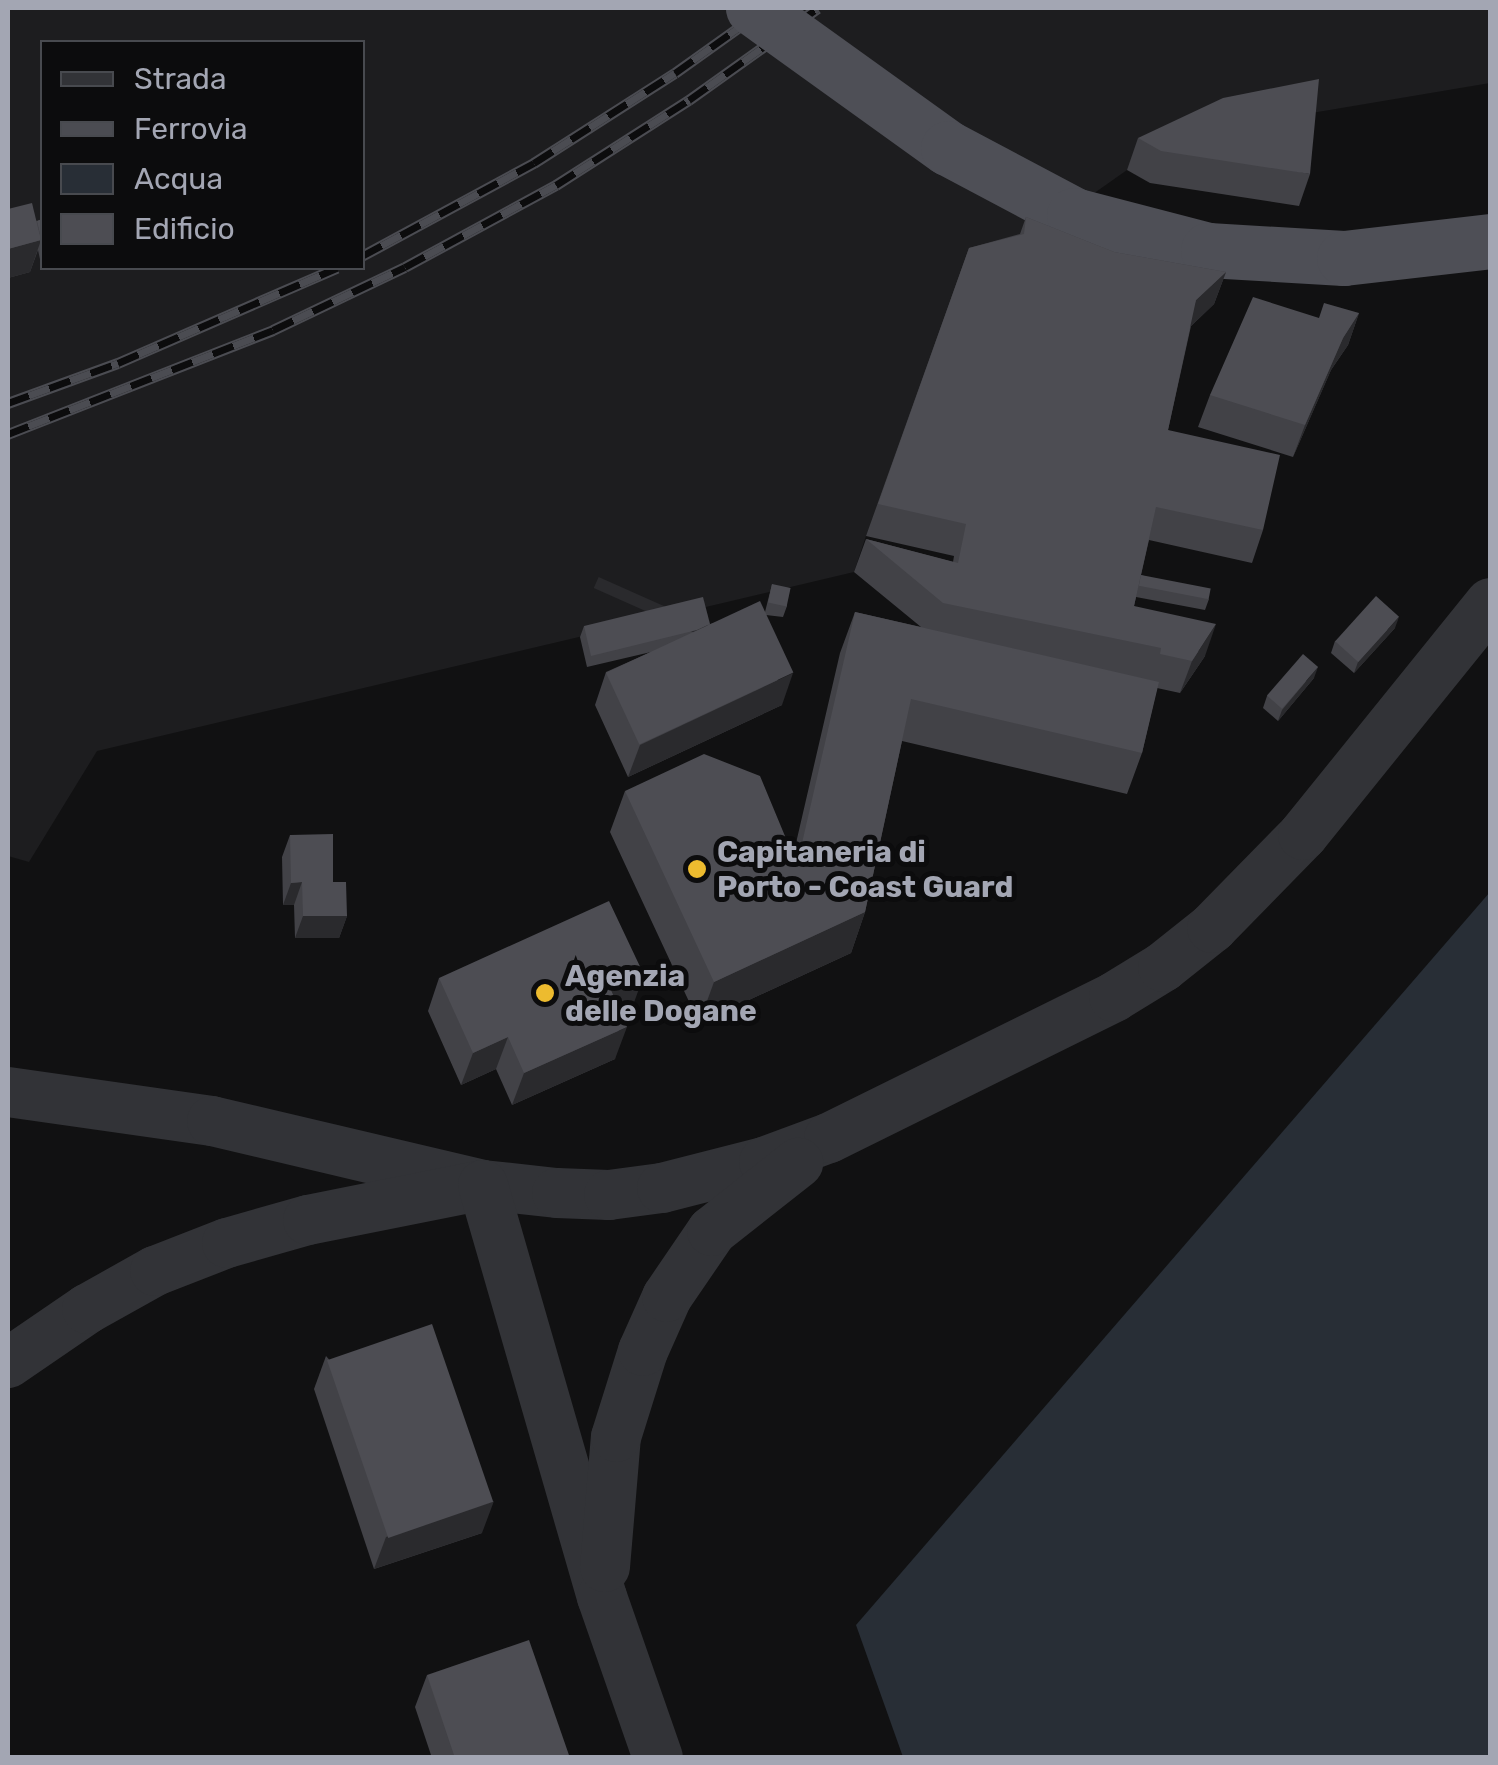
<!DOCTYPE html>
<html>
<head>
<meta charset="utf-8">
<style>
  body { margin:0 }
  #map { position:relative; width:1498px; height:1765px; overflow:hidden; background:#111112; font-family:Rubik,sans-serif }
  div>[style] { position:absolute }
  .built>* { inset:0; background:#1d1d1f }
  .water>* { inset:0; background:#282e36 }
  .minor>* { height:50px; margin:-25px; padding:0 25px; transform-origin:25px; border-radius:25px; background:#323337 }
  .rail>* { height:11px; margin-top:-5.5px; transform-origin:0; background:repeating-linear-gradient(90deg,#0c0c0d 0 22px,#4b4c52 0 44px); box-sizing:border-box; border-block:2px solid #4b4c52 }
  .major-bridge>* { height:55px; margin:-27.5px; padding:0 27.5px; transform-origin:27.5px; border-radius:27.5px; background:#4e4f56 }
  .wall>* { inset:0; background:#424247 }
  .shaded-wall>* { inset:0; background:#2a2a2d; transform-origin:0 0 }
  .building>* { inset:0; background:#4d4d53; transform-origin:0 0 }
  .dots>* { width:28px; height:28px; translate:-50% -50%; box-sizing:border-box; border:5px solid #0c0c0d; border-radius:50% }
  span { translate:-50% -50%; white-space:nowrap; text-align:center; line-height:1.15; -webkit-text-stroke:10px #0c0c0d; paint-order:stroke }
  .poi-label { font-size:30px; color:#a3a6b3; font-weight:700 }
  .left { translate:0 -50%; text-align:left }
  .frame { position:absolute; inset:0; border:10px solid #a3a6b3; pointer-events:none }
  .legend { position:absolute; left:40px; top:40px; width:325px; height:230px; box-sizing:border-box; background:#0c0c0d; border:2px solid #484a4f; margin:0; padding:12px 18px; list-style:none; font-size:30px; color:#a3a6b3 }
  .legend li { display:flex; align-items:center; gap:20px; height:50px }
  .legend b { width:50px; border:2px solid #484a4f }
</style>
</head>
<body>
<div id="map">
  <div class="built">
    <i style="clip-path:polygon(evenodd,8px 8px,1490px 8px,1490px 83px,1211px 130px,1127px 170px,1015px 249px,866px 536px,854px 572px,97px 751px,29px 862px,8px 856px,8px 8px,42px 42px,362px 42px,362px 268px,42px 268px,42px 42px)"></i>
  </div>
  <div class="water">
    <i style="clip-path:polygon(1490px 892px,1490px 1757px,903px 1757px,856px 1625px)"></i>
  </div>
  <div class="minor">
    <i style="left:8px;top:1092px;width:206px;rotate:8.1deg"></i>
    <i style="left:212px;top:1121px;width:278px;rotate:13.3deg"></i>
    <i style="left:483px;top:1185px;width:74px;rotate:6.2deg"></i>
    <i style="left:557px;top:1193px;width:52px;rotate:2.2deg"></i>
    <i style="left:609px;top:1195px;width:53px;rotate:-7.5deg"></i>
    <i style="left:662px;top:1188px;width:105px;rotate:-14.3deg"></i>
    <i style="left:764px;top:1162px;width:69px;rotate:-20.3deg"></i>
    <i style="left:829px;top:1138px;width:318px;rotate:-26.3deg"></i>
    <i style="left:1114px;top:997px;width:57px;rotate:-31.5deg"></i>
    <i style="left:1163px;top:967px;width:63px;rotate:-38.5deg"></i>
    <i style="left:1212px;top:928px;width:130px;rotate:-45.6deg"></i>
    <i style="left:1303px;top:835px;width:298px;rotate:-51.1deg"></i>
    <i style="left:8px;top:1363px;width:96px;rotate:-34.4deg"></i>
    <i style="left:87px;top:1309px;width:78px;rotate:-29.2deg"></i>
    <i style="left:155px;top:1271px;width:77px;rotate:-21.3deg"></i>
    <i style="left:227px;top:1243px;width:84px;rotate:-15.9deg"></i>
    <i style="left:308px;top:1220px;width:178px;rotate:-11.3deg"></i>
    <i style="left:483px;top:1185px;width:429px;rotate:73.9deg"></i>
    <i style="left:602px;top:1597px;width:170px;rotate:70.8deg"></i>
    <i style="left:605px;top:1567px;width:130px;rotate:-85.2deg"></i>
    <i style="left:616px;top:1437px;width:90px;rotate:-72.6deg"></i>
    <i style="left:643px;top:1351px;width:59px;rotate:-66deg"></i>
    <i style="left:667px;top:1297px;width:80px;rotate:-55.7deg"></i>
    <i style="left:712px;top:1231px;width:110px;rotate:-38.3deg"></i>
  </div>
  <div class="rail">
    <i style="left:362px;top:256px;width:196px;rotate:-28.4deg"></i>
    <i style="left:534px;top:163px;width:167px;rotate:-32.6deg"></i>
    <i style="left:675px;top:73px;width:112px;rotate:-35.5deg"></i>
    <i style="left:8px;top:403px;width:117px;rotate:-20deg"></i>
    <i style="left:118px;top:363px;width:239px;rotate:-23.5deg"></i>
    <i style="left:8px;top:434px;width:285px;rotate:-21.4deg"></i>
    <i style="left:273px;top:330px;width:146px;rotate:-25.5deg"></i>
    <i style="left:405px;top:267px;width:172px;rotate:-28.5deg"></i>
    <i style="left:556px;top:185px;width:158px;rotate:-32.6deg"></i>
    <i style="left:689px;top:100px;width:158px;rotate:-35.5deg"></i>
  </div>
  <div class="major-bridge">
    <i style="left:753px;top:8px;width:240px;rotate:35.7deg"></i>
    <i style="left:948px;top:148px;width:143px;rotate:28deg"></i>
    <i style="left:1074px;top:215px;width:138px;rotate:14.6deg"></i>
    <i style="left:1208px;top:250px;width:136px;rotate:3.4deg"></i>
    <i style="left:1344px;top:258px;width:147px;rotate:-6.6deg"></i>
  </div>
  <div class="wall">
    <i style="clip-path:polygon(1138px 138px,1310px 174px,1299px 206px,1150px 183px,1127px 170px)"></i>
    <i style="clip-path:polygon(8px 209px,37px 221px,42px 219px,42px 264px,41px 264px,38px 250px,30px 272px,8px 278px)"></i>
    <i style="clip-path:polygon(1026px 217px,1114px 252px,1226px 272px,1214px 304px,1191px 326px,1168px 430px,1263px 530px,1252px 563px,1149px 540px,1141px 575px,1209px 599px,1205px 610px,1136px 597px,1134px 606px,1205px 656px,1180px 693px,1157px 688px,1142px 753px,1127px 794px,902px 741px,865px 912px,851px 953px,699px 1023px,610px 832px,625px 791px,793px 856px,840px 653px,855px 612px,921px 627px,854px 572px,866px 539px,953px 562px,954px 556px,866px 536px,969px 248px,1020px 234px)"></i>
    <i style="clip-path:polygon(1359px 313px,1348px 345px,1331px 370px,1293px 457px,1198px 427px,1210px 395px,1319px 318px)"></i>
    <i style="clip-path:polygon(772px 584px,787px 606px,783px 617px,766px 615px,782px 705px,628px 777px,595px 705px,606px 672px,651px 652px,587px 667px,580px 637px,584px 626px,710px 624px,765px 612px)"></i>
    <i style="clip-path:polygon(1395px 628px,1354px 673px,1331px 653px,1335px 641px)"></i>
    <i style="clip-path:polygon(1314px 678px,1278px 721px,1263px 708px,1267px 696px)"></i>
    <i style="clip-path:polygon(290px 835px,333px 882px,347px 916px,339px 938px,295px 938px,294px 905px,283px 905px,282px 857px)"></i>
    <i style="clip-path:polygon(439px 978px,632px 1008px,621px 1013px,615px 1059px,512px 1105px,496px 1069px,461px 1085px,428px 1011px)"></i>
    <i style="clip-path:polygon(326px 1356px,482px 1533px,374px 1569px,314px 1389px)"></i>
    <i style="clip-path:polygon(427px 1675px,570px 1758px,432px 1758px,415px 1707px)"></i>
  </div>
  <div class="shaded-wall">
    <i style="clip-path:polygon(41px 240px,30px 272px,8px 278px,8px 249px)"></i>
    <i style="clip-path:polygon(1226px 272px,1214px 304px,1185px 332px,1196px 300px)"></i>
    <i style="clip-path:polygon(1359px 313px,1348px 345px,1331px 370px,1293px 457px,1305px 425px,1343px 338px)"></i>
    <i style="clip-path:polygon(1399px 617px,1395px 628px,1354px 673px,1358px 662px)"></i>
    <i style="clip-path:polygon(1216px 624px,1205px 656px,1180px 693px,1192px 661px)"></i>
    <i style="left:711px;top:627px;width:12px;height:123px;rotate:114deg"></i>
    <i style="clip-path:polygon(1318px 667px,1314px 678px,1278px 721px,1282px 710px)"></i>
    <i style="clip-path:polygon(793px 673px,782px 705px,628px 777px,640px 745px)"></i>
    <i style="clip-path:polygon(302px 882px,294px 905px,283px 905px,291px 883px)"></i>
    <i style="clip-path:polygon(865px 912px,851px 953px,699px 1023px,714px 982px)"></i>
    <i style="clip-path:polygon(303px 916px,347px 916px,339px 938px,295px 938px)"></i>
    <i style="clip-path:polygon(644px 975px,632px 1008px,599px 1023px,611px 990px)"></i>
    <i style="clip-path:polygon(627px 1027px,615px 1059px,512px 1105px,524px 1073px)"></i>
    <i style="clip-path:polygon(508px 1037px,496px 1069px,461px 1085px,473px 1053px)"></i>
    <i style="clip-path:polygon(494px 1501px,482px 1533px,374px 1569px,386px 1537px)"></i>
  </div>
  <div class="building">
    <i style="clip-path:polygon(1319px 79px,1310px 174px,1161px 151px,1138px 138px,1223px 98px)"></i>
    <i style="clip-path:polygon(32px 203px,41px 240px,8px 249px,8px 209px)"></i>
    <i style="clip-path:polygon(1026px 217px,1114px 252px,1226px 272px,1196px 300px,1168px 430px,1280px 455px,1263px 530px,1156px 507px,1134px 606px,1216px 624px,1192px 661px,1160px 654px,1161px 648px,943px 603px,866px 539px,958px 563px,966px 524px,878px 504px,969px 248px,1024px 234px)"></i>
    <i style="clip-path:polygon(42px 219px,42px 242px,37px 221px)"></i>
    <i style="clip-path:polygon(1253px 297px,1319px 318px,1324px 303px,1359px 313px,1343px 338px,1305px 425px,1210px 395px)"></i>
    <i style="left:1141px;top:575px;width:71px;height:11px;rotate:11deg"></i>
    <i style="left:772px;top:584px;width:19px;height:19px;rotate:12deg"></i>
    <i style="left:1376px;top:596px;width:31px;height:61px;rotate:42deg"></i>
    <i style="clip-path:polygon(703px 597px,710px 624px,697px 630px,591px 656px,584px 626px)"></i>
    <i style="left:760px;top:601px;width:79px;height:170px;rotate:65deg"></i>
    <i style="clip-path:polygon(855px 612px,1159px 682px,1142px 753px,911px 699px,865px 912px,714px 982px,625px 791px,704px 754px,760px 776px,797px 865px)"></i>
    <i style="left:1303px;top:654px;width:20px;height:55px;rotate:41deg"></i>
    <i style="clip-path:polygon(333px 834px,333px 882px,346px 882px,347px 916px,303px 916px,302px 882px,291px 883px,290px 835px)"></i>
    <i style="clip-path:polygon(609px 901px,644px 975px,611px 990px,627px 1027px,524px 1073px,508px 1037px,473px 1053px,439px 978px)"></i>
    <i style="left:432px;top:1324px;width:188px;height:111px;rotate:71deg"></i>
    <i style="clip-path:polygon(529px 1640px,570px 1758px,455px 1758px,427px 1675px)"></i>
  </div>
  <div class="dots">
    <i style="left:697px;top:869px;background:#edbb2f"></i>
    <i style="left:545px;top:993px;background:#edbb2f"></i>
  </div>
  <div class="poi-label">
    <span class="left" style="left:717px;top:869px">Capitaneria di<br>Porto - Coast Guard</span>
    <span class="left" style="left:565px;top:993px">Agenzia<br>delle Dogane</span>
  </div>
  <div class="frame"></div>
  <ul class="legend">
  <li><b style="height:12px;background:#323337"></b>Strada</li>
  <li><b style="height:12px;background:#4b4c52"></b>Ferrovia</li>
  <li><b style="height:28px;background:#282e36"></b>Acqua</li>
  <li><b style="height:28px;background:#4d4d53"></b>Edificio</li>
  </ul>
</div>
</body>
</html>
